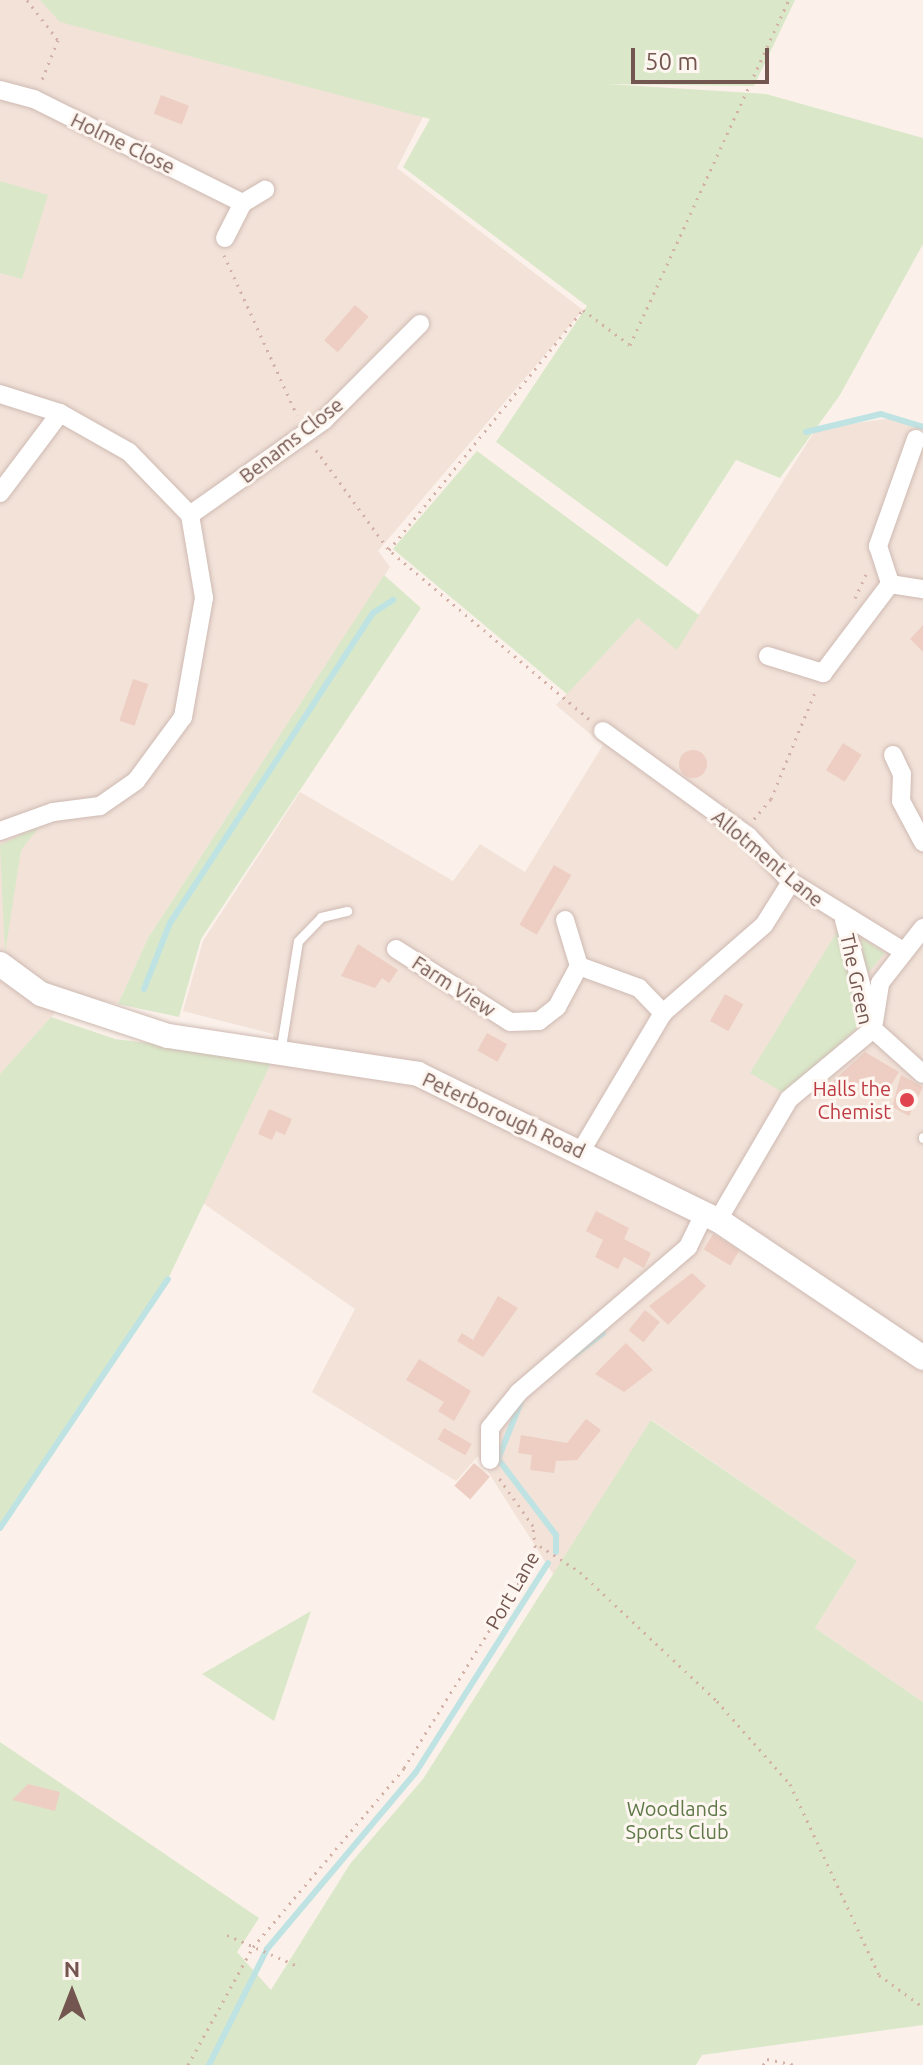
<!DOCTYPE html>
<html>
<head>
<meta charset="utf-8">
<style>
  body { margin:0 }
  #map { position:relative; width:923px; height:2065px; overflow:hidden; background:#fbf1ea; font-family:Ubuntu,sans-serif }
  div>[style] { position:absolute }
  .residential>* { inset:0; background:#f2e2d8 }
  .green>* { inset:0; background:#dae8c9 }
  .stream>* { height:6px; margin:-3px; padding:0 3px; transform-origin:3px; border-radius:3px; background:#bfe3e3 }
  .building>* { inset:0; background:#eecec3; transform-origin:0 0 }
  .round { border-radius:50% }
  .path>* { height:3px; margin-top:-1.5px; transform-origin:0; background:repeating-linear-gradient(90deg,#d3b1a6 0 2px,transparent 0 8px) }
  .roads { filter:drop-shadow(0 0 2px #cebab3) drop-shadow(0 0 2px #cebab3) }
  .service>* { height:9px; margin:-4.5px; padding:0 4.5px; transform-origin:4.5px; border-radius:4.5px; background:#fff }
  .minor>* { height:18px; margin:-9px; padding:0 9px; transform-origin:9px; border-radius:9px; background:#fff }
  .tertiary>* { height:24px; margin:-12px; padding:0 12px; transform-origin:12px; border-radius:12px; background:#fff }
  .dots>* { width:22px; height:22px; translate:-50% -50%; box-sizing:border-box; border:4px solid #fef6f0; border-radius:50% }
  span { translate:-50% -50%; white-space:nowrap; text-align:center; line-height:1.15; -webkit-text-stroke:6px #fef6f0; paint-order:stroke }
  .street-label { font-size:20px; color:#73564f }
  .health-label { font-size:20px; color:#be3a42 }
  .right { translate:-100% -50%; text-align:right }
  .park-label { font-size:20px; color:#5e7848 }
  .north { position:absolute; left:32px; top:1953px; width:80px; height:80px; -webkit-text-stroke:6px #fef6f0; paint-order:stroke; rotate:0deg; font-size:22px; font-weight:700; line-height:32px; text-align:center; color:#73564f }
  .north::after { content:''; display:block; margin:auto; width:28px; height:36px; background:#73564f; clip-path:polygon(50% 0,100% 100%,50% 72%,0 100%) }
  .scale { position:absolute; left:631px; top:48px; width:138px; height:36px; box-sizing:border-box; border:4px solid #73564f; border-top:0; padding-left:10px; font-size:24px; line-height:28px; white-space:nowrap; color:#73564f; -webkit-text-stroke:6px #fef6f0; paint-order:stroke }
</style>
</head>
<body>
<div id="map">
  <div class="residential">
    <i style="clip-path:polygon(0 0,52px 0,426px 111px,397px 168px,583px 310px,378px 551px,390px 567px,148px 938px,118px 1004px,72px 994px,0 1074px)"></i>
    <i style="clip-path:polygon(892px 418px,923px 432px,923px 1702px,815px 1628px,857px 1561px,652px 1420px,555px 1577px,478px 1456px,456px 1481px,312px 1392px,355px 1309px,203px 1203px,273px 1059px,273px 1034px,183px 1011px,203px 941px,300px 792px,453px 881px,480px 844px,525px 872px,603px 745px,556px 705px,639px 617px,677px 649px,816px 429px)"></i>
  </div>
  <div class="green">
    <i style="clip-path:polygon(40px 0,795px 0,754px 86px,607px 84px,766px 94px,923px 138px,923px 244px,840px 395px,780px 478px,736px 460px,667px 567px,496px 442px,587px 306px,403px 167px,430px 119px,60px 22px)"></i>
    <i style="clip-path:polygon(0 181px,48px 195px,22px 279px,0 273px)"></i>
    <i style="clip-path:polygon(477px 451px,699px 615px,677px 650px,638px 618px,567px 694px,393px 549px)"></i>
    <i style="clip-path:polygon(384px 575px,421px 608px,201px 939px,179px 1017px,118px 1004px,148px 938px)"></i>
    <i style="clip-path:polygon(40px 826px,21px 850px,5px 953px,0 845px)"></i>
    <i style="clip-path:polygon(840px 927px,863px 1023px,784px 1093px,750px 1073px)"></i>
    <i style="clip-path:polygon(861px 938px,885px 953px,866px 975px)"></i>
    <i style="clip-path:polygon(51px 1017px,115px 1039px,273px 1059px,168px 1279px,0 1528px,0 1074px)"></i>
    <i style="clip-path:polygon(651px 1420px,857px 1561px,815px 1628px,923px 1702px,923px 2025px,702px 2055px,696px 2065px,0 2065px,0 1742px,259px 1918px,237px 1952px,271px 1990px,350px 1864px,423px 1779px)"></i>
    <i style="clip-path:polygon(311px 1611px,274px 1721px,202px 1674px)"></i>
  </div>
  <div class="stream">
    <i style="left:806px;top:432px;width:77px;rotate:-13.5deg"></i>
    <i style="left:881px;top:414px;width:44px;rotate:17.2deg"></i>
    <i style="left:144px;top:989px;width:71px;rotate:-68.5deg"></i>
    <i style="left:170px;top:923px;width:371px;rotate:-56.8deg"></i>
    <i style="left:373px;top:613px;width:24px;rotate:-33deg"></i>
    <i style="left:574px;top:1355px;width:36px;rotate:-37deg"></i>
    <i style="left:521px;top:1402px;width:61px;rotate:112deg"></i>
    <i style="left:498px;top:1459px;width:96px;rotate:52.7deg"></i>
    <i style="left:556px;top:1535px;width:17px;rotate:90deg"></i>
    <i style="left:0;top:1528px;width:300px;rotate:-56deg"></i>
    <i style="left:209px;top:2065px;width:130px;rotate:-63.4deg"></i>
    <i style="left:267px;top:1949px;width:231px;rotate:-49.9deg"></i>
    <i style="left:416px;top:1772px;width:247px;rotate:-57.7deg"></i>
  </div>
  <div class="building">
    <i style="left:161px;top:95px;width:30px;height:20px;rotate:21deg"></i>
    <i style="left:355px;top:305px;width:18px;height:47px;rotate:41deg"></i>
    <i style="clip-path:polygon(923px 625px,923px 652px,910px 639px)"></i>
    <i style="left:133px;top:679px;width:16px;height:44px;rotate:18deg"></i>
    <i style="left:843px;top:743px;width:22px;height:32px;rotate:32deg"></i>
    <i class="round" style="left:679px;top:750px;width:28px;height:28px"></i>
    <i style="left:554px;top:865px;width:20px;height:69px;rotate:30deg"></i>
    <i style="clip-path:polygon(358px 944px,398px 970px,389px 983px,382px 978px,375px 988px,341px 976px)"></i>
    <i style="left:725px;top:994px;width:21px;height:31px;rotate:29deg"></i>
    <i style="left:487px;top:1033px;width:23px;height:20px;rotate:29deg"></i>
    <i style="clip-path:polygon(865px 1052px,899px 1072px,888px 1090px,866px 1077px,846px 1096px,833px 1081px)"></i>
    <i style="clip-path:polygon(901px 1075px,923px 1087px,909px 1116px,892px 1107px)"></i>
    <i style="clip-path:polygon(269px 1109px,292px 1119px,285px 1135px,276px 1131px,272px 1140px,258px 1134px)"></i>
    <i style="clip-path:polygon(596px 1211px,629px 1228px,624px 1239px,651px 1253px,644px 1268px,624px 1257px,618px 1269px,595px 1257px,603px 1240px,586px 1231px)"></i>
    <i style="left:713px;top:1234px;width:31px;height:18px;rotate:31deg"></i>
    <i style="clip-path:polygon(692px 1273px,706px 1286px,668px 1325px,649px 1306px)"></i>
    <i style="clip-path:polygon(498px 1296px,518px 1308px,483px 1357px,457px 1341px,462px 1333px,473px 1340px)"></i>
    <i style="left:645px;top:1310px;width:19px;height:26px;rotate:39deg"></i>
    <i style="clip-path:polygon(626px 1343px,653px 1370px,624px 1392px,595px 1374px)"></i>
    <i style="clip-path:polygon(419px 1359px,471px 1391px,454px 1421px,438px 1411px,444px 1402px,406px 1380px)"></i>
    <i style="clip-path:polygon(586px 1419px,601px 1430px,577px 1460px,556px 1461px,554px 1473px,530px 1470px,532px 1455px,518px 1453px,521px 1435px,567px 1443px)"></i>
    <i style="left:444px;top:1428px;width:32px;height:13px;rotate:30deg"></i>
    <i style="left:474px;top:1463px;width:21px;height:30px;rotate:41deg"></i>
    <i style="clip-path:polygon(28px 1784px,60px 1792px,55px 1811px,12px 1800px)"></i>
  </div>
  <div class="path">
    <i style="left:27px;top:0;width:51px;rotate:52.2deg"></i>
    <i style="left:58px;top:40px;width:45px;rotate:112deg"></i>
    <i style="left:224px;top:255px;width:176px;rotate:65.5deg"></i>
    <i style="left:316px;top:450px;width:124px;rotate:53.9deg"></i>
    <i style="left:855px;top:598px;width:29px;rotate:-65deg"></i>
    <i style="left:589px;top:719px;width:262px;rotate:-139.8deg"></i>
    <i style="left:389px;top:550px;width:309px;rotate:-51.1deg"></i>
    <i style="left:583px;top:310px;width:59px;rotate:36.7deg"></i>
    <i style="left:630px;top:345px;width:380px;rotate:-65.3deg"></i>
    <i style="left:754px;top:819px;width:26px;rotate:-50deg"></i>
    <i style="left:771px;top:799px;width:118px;rotate:-67.6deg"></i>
    <i style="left:540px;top:1546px;width:48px;rotate:33deg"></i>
    <i style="left:580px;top:1572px;width:188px;rotate:43.3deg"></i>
    <i style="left:717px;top:1701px;width:111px;rotate:48.7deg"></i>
    <i style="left:790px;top:1784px;width:211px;rotate:65deg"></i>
    <i style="left:879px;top:1975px;width:54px;rotate:36deg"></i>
    <i style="left:227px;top:1935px;width:80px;rotate:23.7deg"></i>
    <i style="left:188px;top:2065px;width:135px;rotate:-61.2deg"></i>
    <i style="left:253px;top:1947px;width:234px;rotate:-49.8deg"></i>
    <i style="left:404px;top:1768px;width:251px;rotate:-58.2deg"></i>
    <i style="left:536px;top:1555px;width:29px;rotate:-96deg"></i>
    <i style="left:533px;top:1526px;width:62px;rotate:-125.2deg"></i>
    <i style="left:763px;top:2065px;width:7px;rotate:-56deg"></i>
    <i style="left:767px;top:2059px;width:29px;rotate:12deg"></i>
  </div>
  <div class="roads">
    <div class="service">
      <i style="left:280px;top:1053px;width:113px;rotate:-80.9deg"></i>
      <i style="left:298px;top:941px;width:33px;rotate:-46deg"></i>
      <i style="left:321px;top:917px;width:27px;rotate:-13deg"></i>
      <i style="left:923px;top:1138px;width:1px;rotate:-90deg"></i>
    </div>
    <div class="minor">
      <i style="left:0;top:90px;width:35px;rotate:15deg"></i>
      <i style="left:34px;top:99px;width:233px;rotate:26.5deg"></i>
      <i style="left:225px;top:238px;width:39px;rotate:-63deg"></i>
      <i style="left:243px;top:203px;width:26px;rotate:-31deg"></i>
      <i style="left:0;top:394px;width:63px;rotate:17.6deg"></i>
      <i style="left:60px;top:413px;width:79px;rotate:29.5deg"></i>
      <i style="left:129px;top:452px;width:88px;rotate:45.9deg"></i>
      <i style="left:190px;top:515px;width:84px;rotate:80.4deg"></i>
      <i style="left:204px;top:598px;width:121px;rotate:100deg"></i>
      <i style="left:183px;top:717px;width:79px;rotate:126.3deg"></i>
      <i style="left:136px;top:781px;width:44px;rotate:145.2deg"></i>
      <i style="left:100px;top:806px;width:47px;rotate:172.7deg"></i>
      <i style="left:53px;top:812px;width:56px;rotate:160.3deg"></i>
      <i style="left:916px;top:439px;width:114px;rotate:109.6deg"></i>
      <i style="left:878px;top:546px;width:40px;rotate:72deg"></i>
      <i style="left:890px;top:584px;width:33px;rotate:9deg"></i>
      <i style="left:0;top:493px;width:100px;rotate:-53.1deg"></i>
      <i style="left:190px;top:515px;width:164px;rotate:-35.3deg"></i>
      <i style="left:324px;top:420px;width:136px;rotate:-45deg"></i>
      <i style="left:768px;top:656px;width:58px;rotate:17.2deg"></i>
      <i style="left:823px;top:673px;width:111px;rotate:-53deg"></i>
      <i style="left:603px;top:731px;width:179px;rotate:35.9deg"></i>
      <i style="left:748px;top:836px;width:63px;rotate:46.9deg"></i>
      <i style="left:791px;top:882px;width:128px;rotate:31.6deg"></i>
      <i style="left:893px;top:755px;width:21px;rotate:65deg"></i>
      <i style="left:902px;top:774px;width:27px;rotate:92deg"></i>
      <i style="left:901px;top:801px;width:47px;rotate:61.8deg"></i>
      <i style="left:565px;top:920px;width:48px;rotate:73.1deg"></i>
      <i style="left:579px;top:966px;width:64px;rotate:20.1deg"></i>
      <i style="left:639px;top:988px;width:35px;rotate:46deg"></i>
      <i style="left:844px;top:920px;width:113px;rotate:75.1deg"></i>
      <i style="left:873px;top:1029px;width:67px;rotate:42deg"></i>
      <i style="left:396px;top:949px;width:135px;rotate:32.6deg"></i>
      <i style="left:510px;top:1022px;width:29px;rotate:-2deg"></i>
      <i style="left:539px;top:1021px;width:23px;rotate:-38deg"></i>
      <i style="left:557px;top:1007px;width:47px;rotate:-61.8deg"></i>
      <i style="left:874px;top:1022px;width:39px;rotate:-81deg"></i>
      <i style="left:880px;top:983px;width:70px;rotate:-52deg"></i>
      <i style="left:581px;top:1151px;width:161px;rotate:-59.3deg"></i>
      <i style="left:663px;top:1013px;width:134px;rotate:-41.1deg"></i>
      <i style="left:764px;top:925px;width:51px;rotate:-57.9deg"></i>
      <i style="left:718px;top:1220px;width:140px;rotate:-59.6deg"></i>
      <i style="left:789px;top:1099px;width:109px;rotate:-39.8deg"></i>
      <i style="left:490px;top:1460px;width:32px;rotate:-90deg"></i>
      <i style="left:490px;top:1428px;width:46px;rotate:-51.1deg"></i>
      <i style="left:519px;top:1392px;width:223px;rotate:-40.6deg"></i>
      <i style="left:688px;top:1247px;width:39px;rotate:-64deg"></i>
    </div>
    <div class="tertiary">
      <i style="left:0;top:964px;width:51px;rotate:36.2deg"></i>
      <i style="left:41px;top:994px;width:134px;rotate:18.3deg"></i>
      <i style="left:168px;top:1036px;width:253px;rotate:8.6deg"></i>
      <i style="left:418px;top:1074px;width:334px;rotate:26deg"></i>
      <i style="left:718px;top:1220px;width:247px;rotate:33.9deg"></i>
    </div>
  </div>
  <div class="dots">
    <i style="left:907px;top:1100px;background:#e0444e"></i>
  </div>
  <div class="street-label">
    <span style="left:123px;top:143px;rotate:26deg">Holme Close</span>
    <span style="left:291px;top:440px;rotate:-38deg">Benams Close</span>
    <span style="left:768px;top:858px;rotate:40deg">Allotment Lane</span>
    <span style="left:857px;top:979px;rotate:78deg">The Green</span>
    <span style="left:454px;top:986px;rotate:33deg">Farm View</span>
    <span style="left:504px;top:1115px;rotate:25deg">Peterborough Road</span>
    <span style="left:512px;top:1590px;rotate:-60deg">Port Lane</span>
  </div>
  <div class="health-label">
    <span class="right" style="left:891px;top:1100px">Halls the<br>Chemist</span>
  </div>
  <div class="park-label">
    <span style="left:677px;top:1820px">Woodlands<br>Sports Club</span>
  </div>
  <div class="north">N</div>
  <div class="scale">50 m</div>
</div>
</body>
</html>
